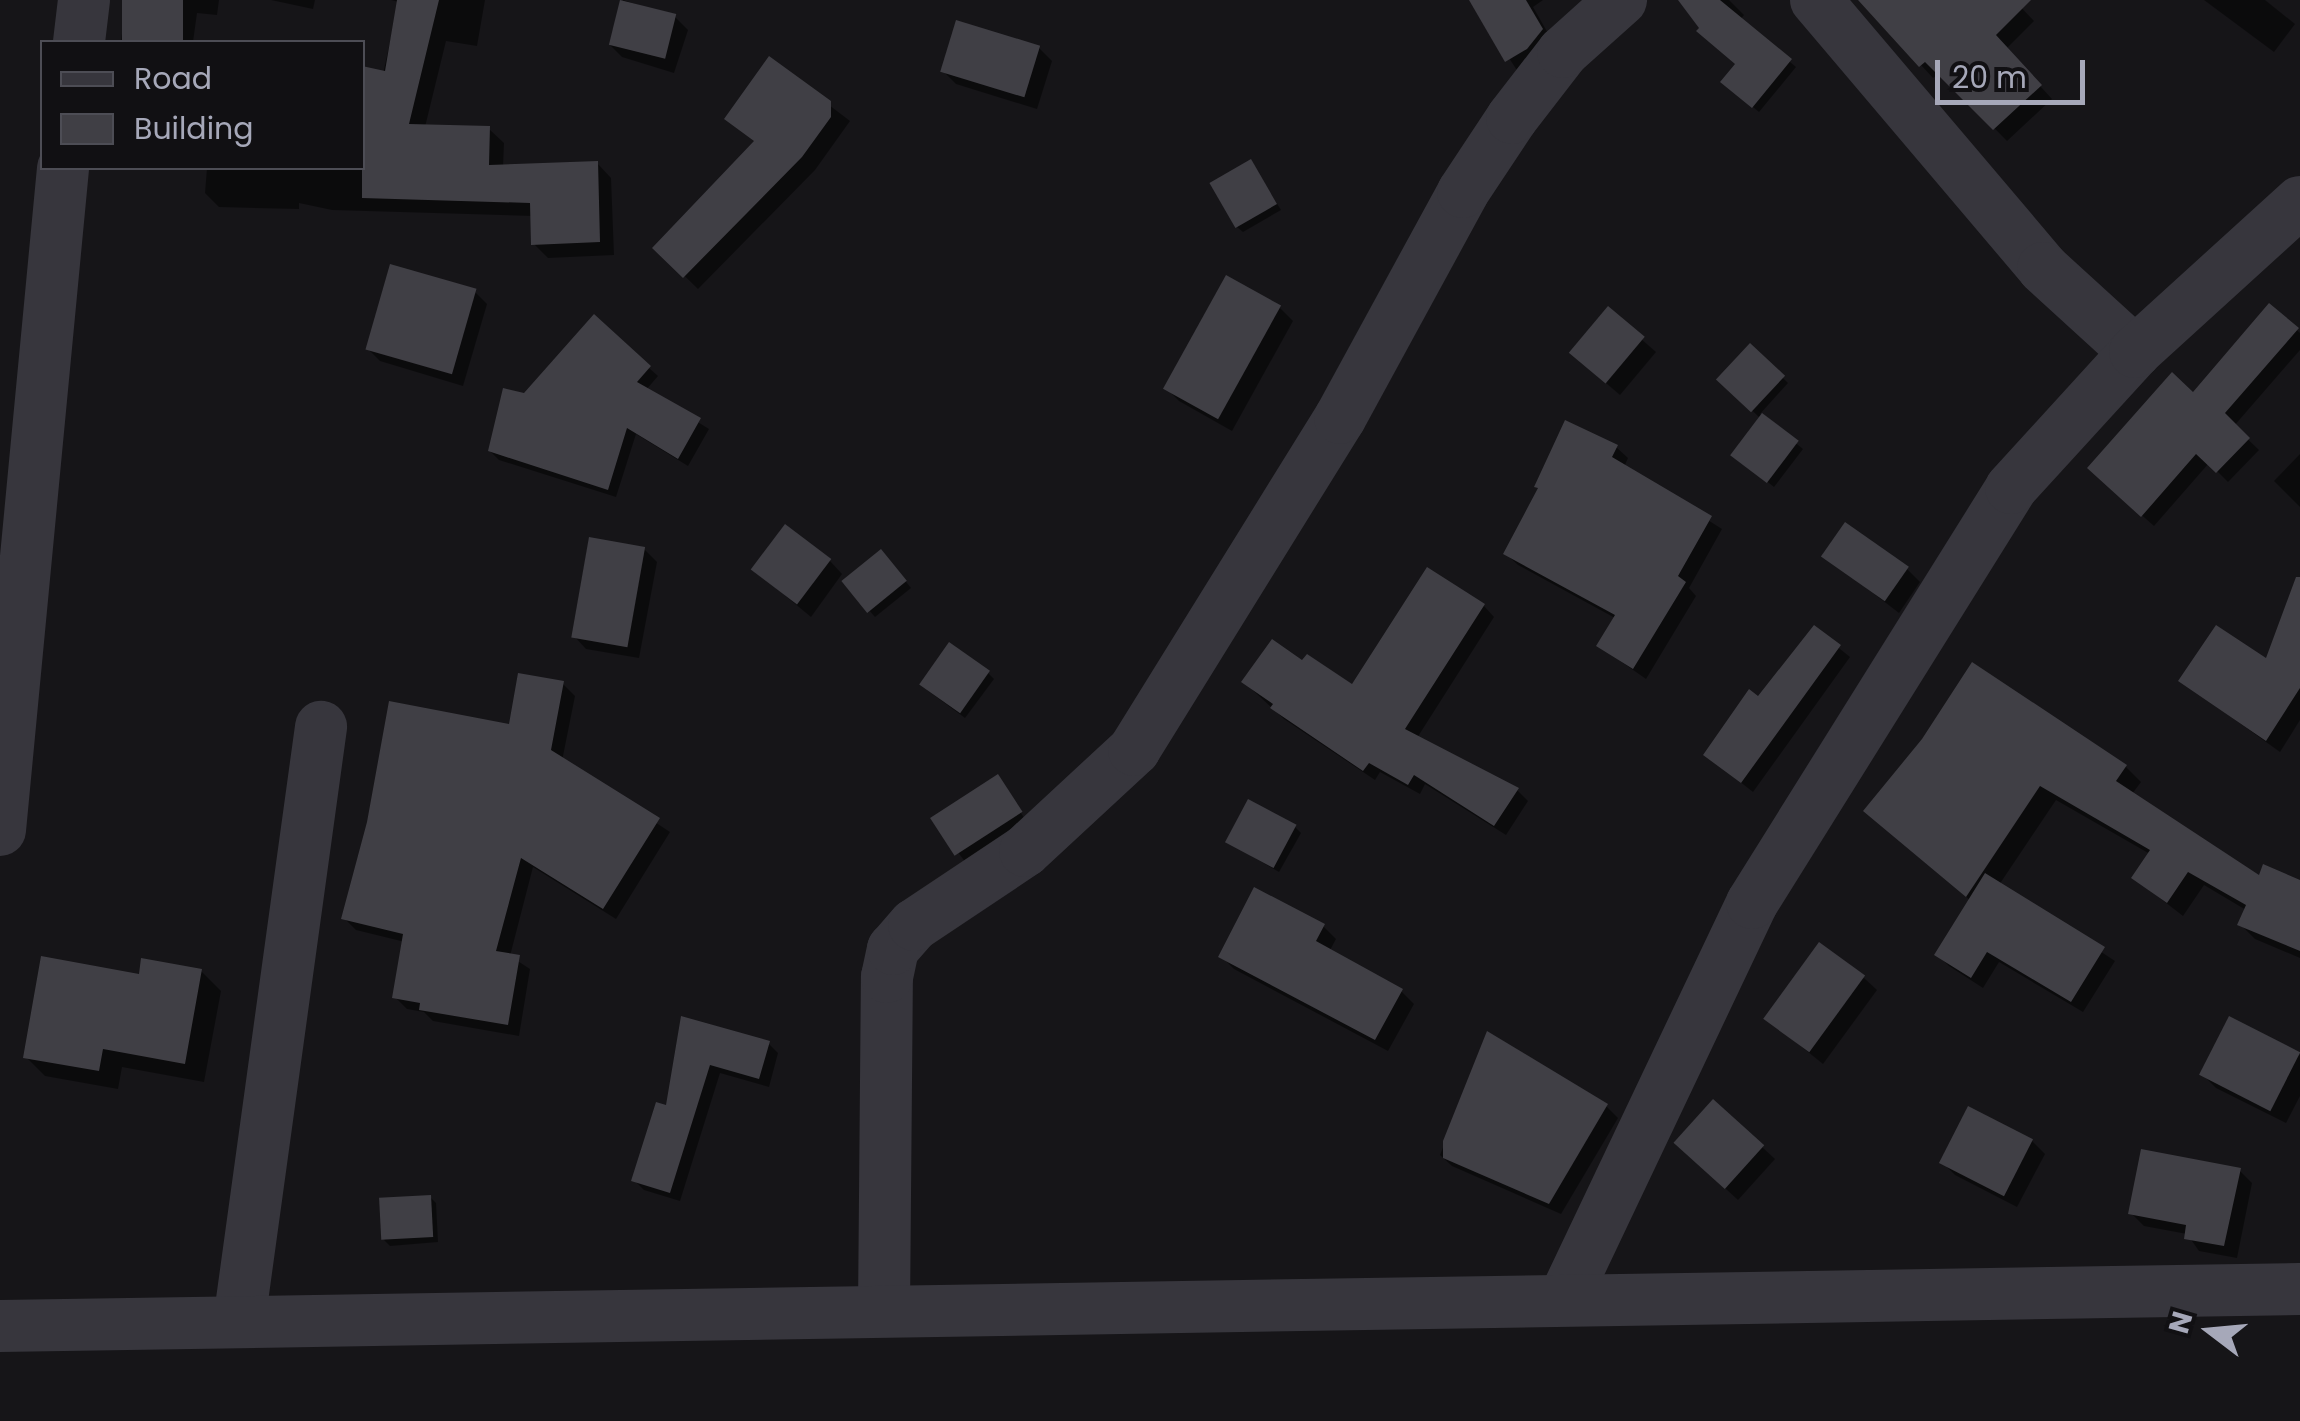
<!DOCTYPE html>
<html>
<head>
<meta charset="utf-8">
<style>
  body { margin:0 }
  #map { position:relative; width:2300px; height:1421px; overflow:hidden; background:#161518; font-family:Poppins,sans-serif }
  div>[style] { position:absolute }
  .shadow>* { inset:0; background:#0007 }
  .building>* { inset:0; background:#403f45; transform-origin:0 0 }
  .minor>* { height:52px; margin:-26px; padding:0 26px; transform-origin:26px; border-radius:26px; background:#37363d }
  span { translate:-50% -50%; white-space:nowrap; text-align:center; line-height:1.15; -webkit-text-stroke:8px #111013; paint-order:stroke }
  .legend { position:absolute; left:40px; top:40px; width:325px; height:130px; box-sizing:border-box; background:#111013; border:2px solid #4d4d55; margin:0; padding:12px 18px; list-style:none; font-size:30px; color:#a6a8b9 }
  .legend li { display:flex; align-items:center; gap:20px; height:50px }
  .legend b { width:50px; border:2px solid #4d4d55 }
  .north { position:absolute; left:2160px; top:1281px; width:100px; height:100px; -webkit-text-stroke:8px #111013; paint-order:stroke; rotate:286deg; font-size:28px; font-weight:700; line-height:40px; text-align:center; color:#a6a8b9 }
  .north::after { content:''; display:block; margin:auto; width:35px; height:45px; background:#a6a8b9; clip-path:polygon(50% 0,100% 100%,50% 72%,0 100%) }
  .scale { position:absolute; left:1935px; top:60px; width:150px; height:45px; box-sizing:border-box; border:5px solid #a6a8b9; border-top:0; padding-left:12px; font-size:30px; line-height:35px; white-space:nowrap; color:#a6a8b9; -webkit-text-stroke:8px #111013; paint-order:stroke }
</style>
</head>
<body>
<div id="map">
  <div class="shadow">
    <i style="clip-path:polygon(126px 0,219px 0,217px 15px,197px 13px,193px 42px,121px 42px)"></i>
    <i style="clip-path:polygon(271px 0,315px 0,313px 9px)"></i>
    <i style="clip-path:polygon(391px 0,485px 0,477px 46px,446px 41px,425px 127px,489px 129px,504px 143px,503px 167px,597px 163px,611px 178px,614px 255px,548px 258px,534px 244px,533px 216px,332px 210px,299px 203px,299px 209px,219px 207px,205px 193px,207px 168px,362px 168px,399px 2px)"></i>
    <i style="clip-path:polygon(623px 0,675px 17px,688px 30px,674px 73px,622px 57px,609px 44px)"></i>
    <i style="clip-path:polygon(1472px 0,1543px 0,1533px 7px,1553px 42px,1518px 72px)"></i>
    <i style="clip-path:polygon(1681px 0,1729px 0,1744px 15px,1740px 20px,1796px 67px,1759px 112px,1729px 87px,1738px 64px)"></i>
    <i style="clip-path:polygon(1861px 0,2014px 0,2034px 21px,2006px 49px,2052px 99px,2007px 141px,1940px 73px,1933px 78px)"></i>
    <i style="clip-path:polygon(2204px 0,2265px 0,2295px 24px,2274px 52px)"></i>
    <i style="clip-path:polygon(1039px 48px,1052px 61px,1037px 109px,956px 84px,943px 71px)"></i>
    <i style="clip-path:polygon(770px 60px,850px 121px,815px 170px,698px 289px,656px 248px,756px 142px,728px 119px)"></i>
    <i style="clip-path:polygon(1251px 162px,1281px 210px,1243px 232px,1237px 227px)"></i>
    <i style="clip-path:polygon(474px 291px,487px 304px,463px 386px,380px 361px,367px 348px)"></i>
    <i style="clip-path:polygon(2269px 306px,2300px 333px,2300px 350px,2234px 426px,2259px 450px,2228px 482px,2209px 463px,2154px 526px,2101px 479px,2193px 395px)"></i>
    <i style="clip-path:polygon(1280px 308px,1293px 321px,1232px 431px,1179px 401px,1166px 388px)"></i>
    <i style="clip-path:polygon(1608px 310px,1656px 352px,1620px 395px,1585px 365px)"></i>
    <i style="clip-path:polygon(1750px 346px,1788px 383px,1760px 414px,1803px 449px,1774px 487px,1740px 460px,1760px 418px,1719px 379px)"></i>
    <i style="clip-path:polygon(649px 368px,658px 376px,646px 390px,709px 429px,688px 466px,636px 434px,616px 497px,499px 460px,490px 451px,525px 396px)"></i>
    <i style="clip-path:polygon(1616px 447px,1628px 458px,1624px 467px,1722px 529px,1689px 588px,1696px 596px,1646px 679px,1599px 646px,1615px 618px,1518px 565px,1506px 554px)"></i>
    <i style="clip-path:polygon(2300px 454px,2300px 507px,2274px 481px)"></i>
    <i style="clip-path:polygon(644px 549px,657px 562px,639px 658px,586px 649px,574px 636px)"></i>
    <i style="clip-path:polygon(1825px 556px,1907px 569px,1920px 582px,1899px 613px)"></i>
    <i style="clip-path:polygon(887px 558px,911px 588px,875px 617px,846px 584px)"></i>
    <i style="clip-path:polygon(830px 561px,842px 574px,811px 617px,754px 570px)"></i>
    <i style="clip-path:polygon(1484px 606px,1494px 617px,1417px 738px,1517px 790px,1528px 801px,1506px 835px,1425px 784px,1420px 794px,1380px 772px,1375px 780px,1284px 719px,1244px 682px,1303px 664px,1353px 687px)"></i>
    <i style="clip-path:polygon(1814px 628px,1850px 657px,1753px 792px,1706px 755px,1759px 699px)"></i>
    <i style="clip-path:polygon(988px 673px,994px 679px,965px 718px,927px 690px)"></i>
    <i style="clip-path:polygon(2181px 681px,2300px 684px,2300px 720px,2280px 752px)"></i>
    <i style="clip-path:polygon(563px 684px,575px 696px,562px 761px,670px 832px,616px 919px,533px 867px,510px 956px,530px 969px,519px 1036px,433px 1021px,424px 1012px,407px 1009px,395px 997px,405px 942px,356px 930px,344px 918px,511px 727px)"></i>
    <i style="clip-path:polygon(2126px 767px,2141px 782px,2132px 794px,2260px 879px,2300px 883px,2300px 958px,2255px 939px,2240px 924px,2246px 910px,2204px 885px,2183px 916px,2134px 878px,2150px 854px,2056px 800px,1999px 885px,2115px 961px,2083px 1012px,1999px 962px,1983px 988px,1949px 966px,1937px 954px,1970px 900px,1867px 810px)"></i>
    <i style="clip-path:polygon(998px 777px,1028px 824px,972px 871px,933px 819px)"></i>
    <i style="clip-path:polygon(1295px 827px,1301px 833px,1279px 872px,1228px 842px)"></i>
    <i style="clip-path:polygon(1323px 926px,1336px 939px,1329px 952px,1401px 991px,1414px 1004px,1388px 1051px,1234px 969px,1221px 956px)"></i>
    <i style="clip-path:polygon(201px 971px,221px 991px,204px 1082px,122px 1067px,118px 1089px,45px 1076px,26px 1057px,141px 977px)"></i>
    <i style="clip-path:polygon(1864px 978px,1877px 990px,1823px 1064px,1767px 1019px)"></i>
    <i style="clip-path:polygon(683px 1019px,768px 1043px,778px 1053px,769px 1087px,720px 1073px,680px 1201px,644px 1190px,634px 1180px,668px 1108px)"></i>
    <i style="clip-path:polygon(2230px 1020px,2300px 1055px,2300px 1096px,2286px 1123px,2216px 1088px,2203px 1075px)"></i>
    <i style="clip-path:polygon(1488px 1035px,1606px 1106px,1618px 1118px,1561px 1214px,1452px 1166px,1440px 1155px)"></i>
    <i style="clip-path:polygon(2032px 1141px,2045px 1154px,2017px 1207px,1955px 1175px,1942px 1162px)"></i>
    <i style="clip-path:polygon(1762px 1147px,1775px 1159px,1738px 1200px,1689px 1155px)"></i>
    <i style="clip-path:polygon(2239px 1170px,2252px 1183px,2237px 1258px,2199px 1251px,2187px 1234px,2144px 1226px,2131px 1213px)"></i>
    <i style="clip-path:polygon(430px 1197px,436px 1203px,438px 1242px,390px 1246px,384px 1240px)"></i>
  </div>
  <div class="building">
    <i style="left:122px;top:0;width:61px;height:42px"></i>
    <i style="clip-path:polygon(397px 0,439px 0,409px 124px,490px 126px,489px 165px,598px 161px,600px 242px,531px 245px,530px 203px,362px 198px,362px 66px,385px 71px)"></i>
    <i style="left:620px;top:0;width:58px;height:46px;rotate:14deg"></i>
    <i style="clip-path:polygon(1469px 0,1526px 0,1543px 29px,1527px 49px,1505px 62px)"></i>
    <i style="clip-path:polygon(1678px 0,1720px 0,1792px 59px,1752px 108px,1720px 82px,1735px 64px,1696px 31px,1699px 28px)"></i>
    <i style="clip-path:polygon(1858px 0,2031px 0,1996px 35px,2042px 85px,1993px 130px,1925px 62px,1919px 67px)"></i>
    <i style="left:956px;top:20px;width:88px;height:54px;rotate:17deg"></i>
    <i style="clip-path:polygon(769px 56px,831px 101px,831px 117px,802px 157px,683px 278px,652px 248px,754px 141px,724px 119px)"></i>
    <i style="left:1251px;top:159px;width:52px;height:48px;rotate:60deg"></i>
    <i style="left:390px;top:264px;width:90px;height:89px;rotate:16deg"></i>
    <i style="left:1226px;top:275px;width:63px;height:130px;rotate:29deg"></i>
    <i style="clip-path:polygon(2269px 303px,2299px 328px,2225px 413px,2250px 438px,2216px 473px,2196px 454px,2141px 517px,2087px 468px,2172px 372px,2193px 392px)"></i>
    <i style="left:1608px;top:306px;width:48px;height:61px;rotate:40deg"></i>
    <i style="clip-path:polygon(594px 314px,651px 366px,637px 382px,701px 418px,678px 459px,627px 428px,608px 490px,488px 451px,503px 388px,524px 393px)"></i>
    <i style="left:1750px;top:343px;width:48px;height:50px;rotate:43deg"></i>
    <i style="left:1762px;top:413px;width:46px;height:53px;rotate:37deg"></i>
    <i style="clip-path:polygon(1565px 420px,1618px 445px,1612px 457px,1712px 516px,1678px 576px,1686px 582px,1633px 669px,1596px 646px,1615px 615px,1503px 554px,1538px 488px,1534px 487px)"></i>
    <i style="left:1845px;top:522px;width:78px;height:42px;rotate:35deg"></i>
    <i style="left:785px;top:524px;width:58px;height:57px;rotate:37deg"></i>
    <i style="left:589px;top:537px;width:57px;height:102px;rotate:10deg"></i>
    <i style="left:881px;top:549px;width:41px;height:51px;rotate:51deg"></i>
    <i style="clip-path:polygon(1427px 567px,1485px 604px,1405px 729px,1519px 788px,1494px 826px,1414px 775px,1408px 785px,1369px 763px,1363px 771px,1270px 708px,1273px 704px,1241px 682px,1272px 639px,1302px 660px,1307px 654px,1352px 684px)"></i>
    <i style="clip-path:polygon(2296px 577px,2300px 577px,2300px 688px,2266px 741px,2178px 681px,2216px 625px,2266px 658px)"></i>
    <i style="clip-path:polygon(1814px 625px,1841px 645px,1741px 783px,1703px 755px,1749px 689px,1758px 696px)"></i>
    <i style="left:949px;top:642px;width:50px;height:52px;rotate:35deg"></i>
    <i style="clip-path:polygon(1972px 662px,2127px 765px,2116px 781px,2259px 875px,2263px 864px,2300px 880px,2300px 951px,2237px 925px,2246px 905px,2188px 872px,2167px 903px,2131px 878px,2150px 850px,2040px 786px,1966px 897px,1863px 811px,1922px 739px)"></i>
    <i style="clip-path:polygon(518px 673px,564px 681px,551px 750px,660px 818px,603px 909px,521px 858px,496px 951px,520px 955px,508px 1025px,419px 1010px,420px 1003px,392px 998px,403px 934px,341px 919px,367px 822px,389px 701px,509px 724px)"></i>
    <i style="left:998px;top:774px;width:45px;height:81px;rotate:57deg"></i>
    <i style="left:1248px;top:799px;width:55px;height:49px;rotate:28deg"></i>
    <i style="clip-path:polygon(1985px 873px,2105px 947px,2071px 1002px,1987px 952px,1971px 978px,1934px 955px)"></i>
    <i style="clip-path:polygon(1254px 887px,1325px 924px,1316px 941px,1403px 989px,1375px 1040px,1218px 957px)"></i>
    <i style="left:1819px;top:942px;width:57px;height:95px;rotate:36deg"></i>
    <i style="clip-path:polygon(41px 956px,139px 974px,141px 958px,202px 969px,185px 1064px,103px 1049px,99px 1071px,23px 1058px)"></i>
    <i style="clip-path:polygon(681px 1016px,770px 1041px,759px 1079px,710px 1065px,670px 1193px,631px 1181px,656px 1102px,666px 1105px)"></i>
    <i style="left:2229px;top:1016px;width:80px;height:66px;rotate:27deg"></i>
    <i style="clip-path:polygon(1487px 1031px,1608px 1104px,1549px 1204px,1443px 1158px,1443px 1141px)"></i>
    <i style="left:1713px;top:1099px;width:69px;height:59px;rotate:42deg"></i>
    <i style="left:1968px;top:1106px;width:73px;height:64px;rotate:27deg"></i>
    <i style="clip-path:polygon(2141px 1149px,2241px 1168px,2224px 1246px,2184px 1239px,2186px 1225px,2128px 1214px)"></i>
    <i style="left:431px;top:1195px;width:42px;height:52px;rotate:87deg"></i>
  </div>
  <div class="minor">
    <i style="left:1816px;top:0;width:351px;rotate:49.7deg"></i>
    <i style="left:2043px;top:268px;width:125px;rotate:42.4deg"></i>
    <i style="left:79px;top:42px;width:42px;rotate:-83.2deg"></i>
    <i style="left:0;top:830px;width:665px;rotate:-84.56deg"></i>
    <i style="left:1564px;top:1299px;width:438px;rotate:-64.6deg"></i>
    <i style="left:1752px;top:903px;width:489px;rotate:-58deg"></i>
    <i style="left:2011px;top:488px;width:184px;rotate:-47.6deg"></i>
    <i style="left:2135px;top:352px;width:223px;rotate:-42.3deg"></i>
    <i style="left:884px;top:1310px;width:333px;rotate:-89.5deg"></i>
    <i style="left:887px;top:977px;width:29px;rotate:-78deg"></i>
    <i style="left:893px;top:949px;width:32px;rotate:-49deg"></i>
    <i style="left:914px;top:925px;width:133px;rotate:-33.7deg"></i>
    <i style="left:1025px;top:851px;width:149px;rotate:-42.8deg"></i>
    <i style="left:1134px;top:750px;width:391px;rotate:-58.2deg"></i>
    <i style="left:1340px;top:418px;width:257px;rotate:-61.4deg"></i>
    <i style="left:1463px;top:192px;width:89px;rotate:-56.5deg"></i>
    <i style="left:1512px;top:118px;width:83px;rotate:-52.3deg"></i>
    <i style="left:1563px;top:52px;width:78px;rotate:-41.9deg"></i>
    <i style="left:239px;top:1322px;width:601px;rotate:-82.15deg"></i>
    <i style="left:0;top:1326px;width:2300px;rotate:-0.92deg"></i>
  </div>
  <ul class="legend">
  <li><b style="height:12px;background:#37363d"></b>Road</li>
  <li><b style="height:28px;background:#403f45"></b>Building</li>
  </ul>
  <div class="north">N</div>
  <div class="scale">20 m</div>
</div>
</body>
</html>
